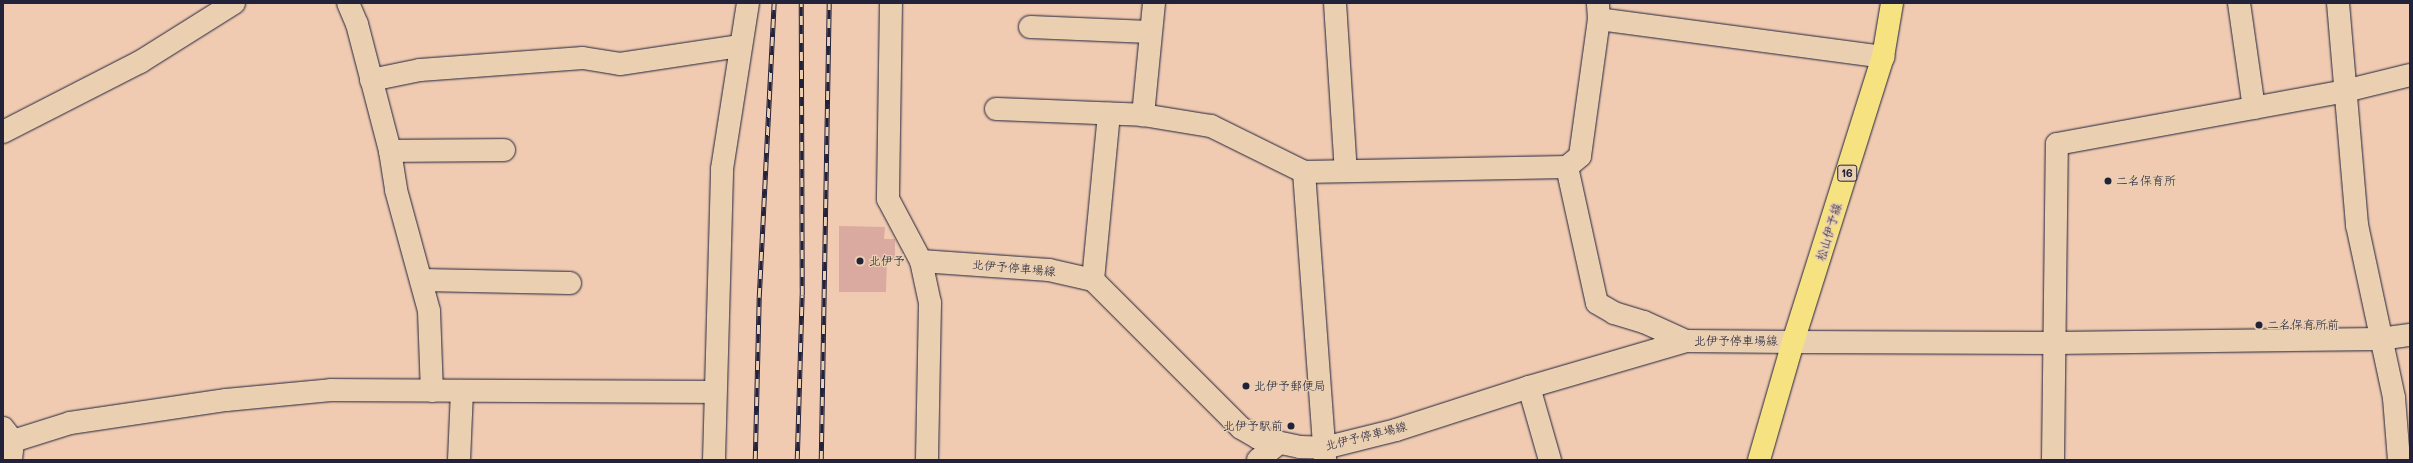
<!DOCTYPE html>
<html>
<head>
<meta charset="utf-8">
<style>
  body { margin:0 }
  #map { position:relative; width:2413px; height:463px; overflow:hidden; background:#f0cbb2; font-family:Mali,"Klee One",sans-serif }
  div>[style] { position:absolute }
  .building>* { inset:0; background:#daa9a0 }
  .roads { filter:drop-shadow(0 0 1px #22223b) drop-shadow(0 0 1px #22223b) }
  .street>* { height:22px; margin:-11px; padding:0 11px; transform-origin:11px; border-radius:11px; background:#eacfb1 }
  .secondary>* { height:22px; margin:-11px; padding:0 11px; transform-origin:11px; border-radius:11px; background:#eacfb1 }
  .primary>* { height:22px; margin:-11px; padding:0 11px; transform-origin:11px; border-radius:11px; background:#f7e281 }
  .rail>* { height:4.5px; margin-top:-2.25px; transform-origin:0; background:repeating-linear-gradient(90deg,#eacfb1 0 9px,#22223b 0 18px); box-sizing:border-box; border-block:1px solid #22223b }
  .dots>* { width:11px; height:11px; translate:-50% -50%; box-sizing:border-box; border:2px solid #eacfb1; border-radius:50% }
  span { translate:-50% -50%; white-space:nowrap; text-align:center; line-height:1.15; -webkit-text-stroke:3px #eacfb1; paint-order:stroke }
  .shield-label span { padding:1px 3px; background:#eacfb1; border:1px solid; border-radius:3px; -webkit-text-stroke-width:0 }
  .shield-label { font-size:11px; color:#22223b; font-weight:700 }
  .poi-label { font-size:12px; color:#22223b }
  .left { translate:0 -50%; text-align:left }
  .right { translate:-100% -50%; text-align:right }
  .street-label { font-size:12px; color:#22223b }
  .frame { position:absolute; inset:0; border:4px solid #22223b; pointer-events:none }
</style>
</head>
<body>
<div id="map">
  <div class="building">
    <i style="clip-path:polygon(839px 226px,885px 227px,884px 239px,895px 239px,895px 258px,887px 258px,886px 292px,839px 292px)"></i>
  </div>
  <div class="roads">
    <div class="street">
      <i style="left:348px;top:3px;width:23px;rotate:67deg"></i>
      <i style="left:357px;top:24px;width:131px;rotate:75.4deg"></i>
      <i style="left:390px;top:151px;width:39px;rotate:81deg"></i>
      <i style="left:396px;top:190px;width:125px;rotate:74.7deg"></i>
      <i style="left:429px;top:311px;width:80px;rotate:87.9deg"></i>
      <i style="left:891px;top:3px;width:196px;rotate:90.9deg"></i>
      <i style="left:888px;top:199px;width:70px;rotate:62deg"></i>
      <i style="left:921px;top:261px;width:43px;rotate:77.9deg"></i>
      <i style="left:930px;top:303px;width:157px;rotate:91.1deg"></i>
      <i style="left:1154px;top:3px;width:113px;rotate:95.6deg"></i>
      <i style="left:1143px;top:115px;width:69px;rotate:9.2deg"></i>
      <i style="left:1211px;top:126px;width:104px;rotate:26.3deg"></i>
      <i style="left:1304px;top:172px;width:289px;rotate:85.8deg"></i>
      <i style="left:1335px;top:3px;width:168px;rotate:86.3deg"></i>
      <i style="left:2239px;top:3px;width:106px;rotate:81.9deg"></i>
      <i style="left:2338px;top:3px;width:223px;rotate:85.1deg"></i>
      <i style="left:2357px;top:225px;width:177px;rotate:77.9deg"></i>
      <i style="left:2394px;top:398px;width:62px;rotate:85.4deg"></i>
      <i style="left:1599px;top:19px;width:287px;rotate:7.6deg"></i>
      <i style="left:1030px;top:27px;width:120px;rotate:2.4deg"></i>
      <i style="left:371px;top:80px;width:50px;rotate:-11.5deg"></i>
      <i style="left:420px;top:70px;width:163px;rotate:-4.2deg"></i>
      <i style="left:583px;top:58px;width:37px;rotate:9deg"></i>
      <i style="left:620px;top:64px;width:120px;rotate:-8.6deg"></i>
      <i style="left:996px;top:109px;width:147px;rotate:2.3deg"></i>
      <i style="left:3px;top:132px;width:154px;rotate:-27.1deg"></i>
      <i style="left:140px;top:62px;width:111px;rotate:-32.1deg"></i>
      <i style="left:390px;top:151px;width:114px;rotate:-0.5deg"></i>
      <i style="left:1567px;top:167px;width:139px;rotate:77.6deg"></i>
      <i style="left:1597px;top:303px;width:20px;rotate:30deg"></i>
      <i style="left:1614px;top:313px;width:31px;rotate:17deg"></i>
      <i style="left:1644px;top:322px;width:46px;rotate:24.3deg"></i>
      <i style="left:1304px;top:172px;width:263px;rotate:-1.1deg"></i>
      <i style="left:1567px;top:167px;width:17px;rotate:-40deg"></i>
      <i style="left:1580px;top:156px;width:138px;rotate:-82.1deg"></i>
      <i style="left:1599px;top:19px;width:16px;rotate:-94deg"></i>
      <i style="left:421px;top:280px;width:149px;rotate:1.2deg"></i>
      <i style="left:1093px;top:280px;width:167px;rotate:-84.5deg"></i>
      <i style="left:1793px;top:342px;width:262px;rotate:0.2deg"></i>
      <i style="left:2055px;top:343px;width:325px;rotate:-0.7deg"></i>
      <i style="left:2380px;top:339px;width:30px;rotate:-8deg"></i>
      <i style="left:1529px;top:387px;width:76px;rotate:74deg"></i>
      <i style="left:3px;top:428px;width:16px;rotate:52deg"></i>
      <i style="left:13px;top:441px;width:19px;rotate:96deg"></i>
      <i style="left:13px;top:441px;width:60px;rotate:-17.5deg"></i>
      <i style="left:70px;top:423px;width:158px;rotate:-8.4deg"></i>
      <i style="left:226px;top:400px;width:105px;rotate:-5.4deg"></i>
      <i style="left:331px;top:390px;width:384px;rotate:0.3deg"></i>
      <i style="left:459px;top:460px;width:69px;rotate:-87.5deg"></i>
      <i style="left:714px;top:460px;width:291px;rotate:-88.4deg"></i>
      <i style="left:722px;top:169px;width:168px;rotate:-81.1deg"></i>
      <i style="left:1258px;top:460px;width:26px;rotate:-39deg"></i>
      <i style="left:2053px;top:460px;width:316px;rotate:-89.3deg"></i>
      <i style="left:2057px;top:144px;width:293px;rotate:-10.4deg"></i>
      <i style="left:2345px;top:91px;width:67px;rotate:-13.8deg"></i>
    </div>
    <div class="secondary">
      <i style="left:921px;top:261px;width:128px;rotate:4deg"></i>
      <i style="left:1049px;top:270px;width:45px;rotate:12.8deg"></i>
      <i style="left:1093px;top:280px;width:209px;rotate:45deg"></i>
      <i style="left:1241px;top:428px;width:20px;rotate:30deg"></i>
      <i style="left:1258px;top:438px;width:43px;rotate:12.1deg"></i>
      <i style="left:1300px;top:447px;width:24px;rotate:2deg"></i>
      <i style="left:1324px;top:448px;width:74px;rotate:-14deg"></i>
      <i style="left:1396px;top:430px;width:140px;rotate:-17.9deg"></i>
      <i style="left:1529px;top:387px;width:164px;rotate:-16.3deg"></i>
      <i style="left:1686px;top:341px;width:107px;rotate:0.5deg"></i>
    </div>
    <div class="primary">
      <i style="left:1759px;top:460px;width:123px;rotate:-73.9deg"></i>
      <i style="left:1793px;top:342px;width:299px;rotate:-72.5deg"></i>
      <i style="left:1883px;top:57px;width:55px;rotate:-80.5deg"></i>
    </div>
  </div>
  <div class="rail">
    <i style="left:755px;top:460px;width:163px;rotate:-88.6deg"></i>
    <i style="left:759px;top:297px;width:294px;rotate:-87.1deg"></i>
    <i style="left:797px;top:460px;width:165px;rotate:-88.3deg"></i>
    <i style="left:802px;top:295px;width:292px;rotate:-90.2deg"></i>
    <i style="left:821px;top:460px;width:457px;rotate:-89deg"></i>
  </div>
  <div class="dots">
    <i style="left:2108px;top:181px;background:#22223b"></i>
    <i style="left:860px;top:261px;background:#22223b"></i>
    <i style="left:2259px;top:325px;background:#22223b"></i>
    <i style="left:1246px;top:386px;background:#22223b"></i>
    <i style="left:1291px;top:426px;background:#22223b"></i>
  </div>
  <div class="shield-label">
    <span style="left:1847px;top:173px">16</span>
  </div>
  <div class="poi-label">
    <span class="left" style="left:2116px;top:181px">二名保育所</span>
    <span class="left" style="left:869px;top:261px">北伊予</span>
    <span class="left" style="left:2267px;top:325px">二名保育所前</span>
    <span class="left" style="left:1254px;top:386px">北伊予郵便局</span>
    <span class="right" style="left:1283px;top:426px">北伊予駅前</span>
  </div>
  <div class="street-label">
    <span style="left:1829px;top:232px;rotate:-73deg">松山伊予線</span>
    <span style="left:1014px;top:268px;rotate:5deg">北伊予停車場線</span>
    <span style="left:1736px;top:341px">北伊予停車場線</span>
    <span style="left:1366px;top:436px;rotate:-14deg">北伊予停車場線</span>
  </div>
  <div class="frame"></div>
</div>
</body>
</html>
